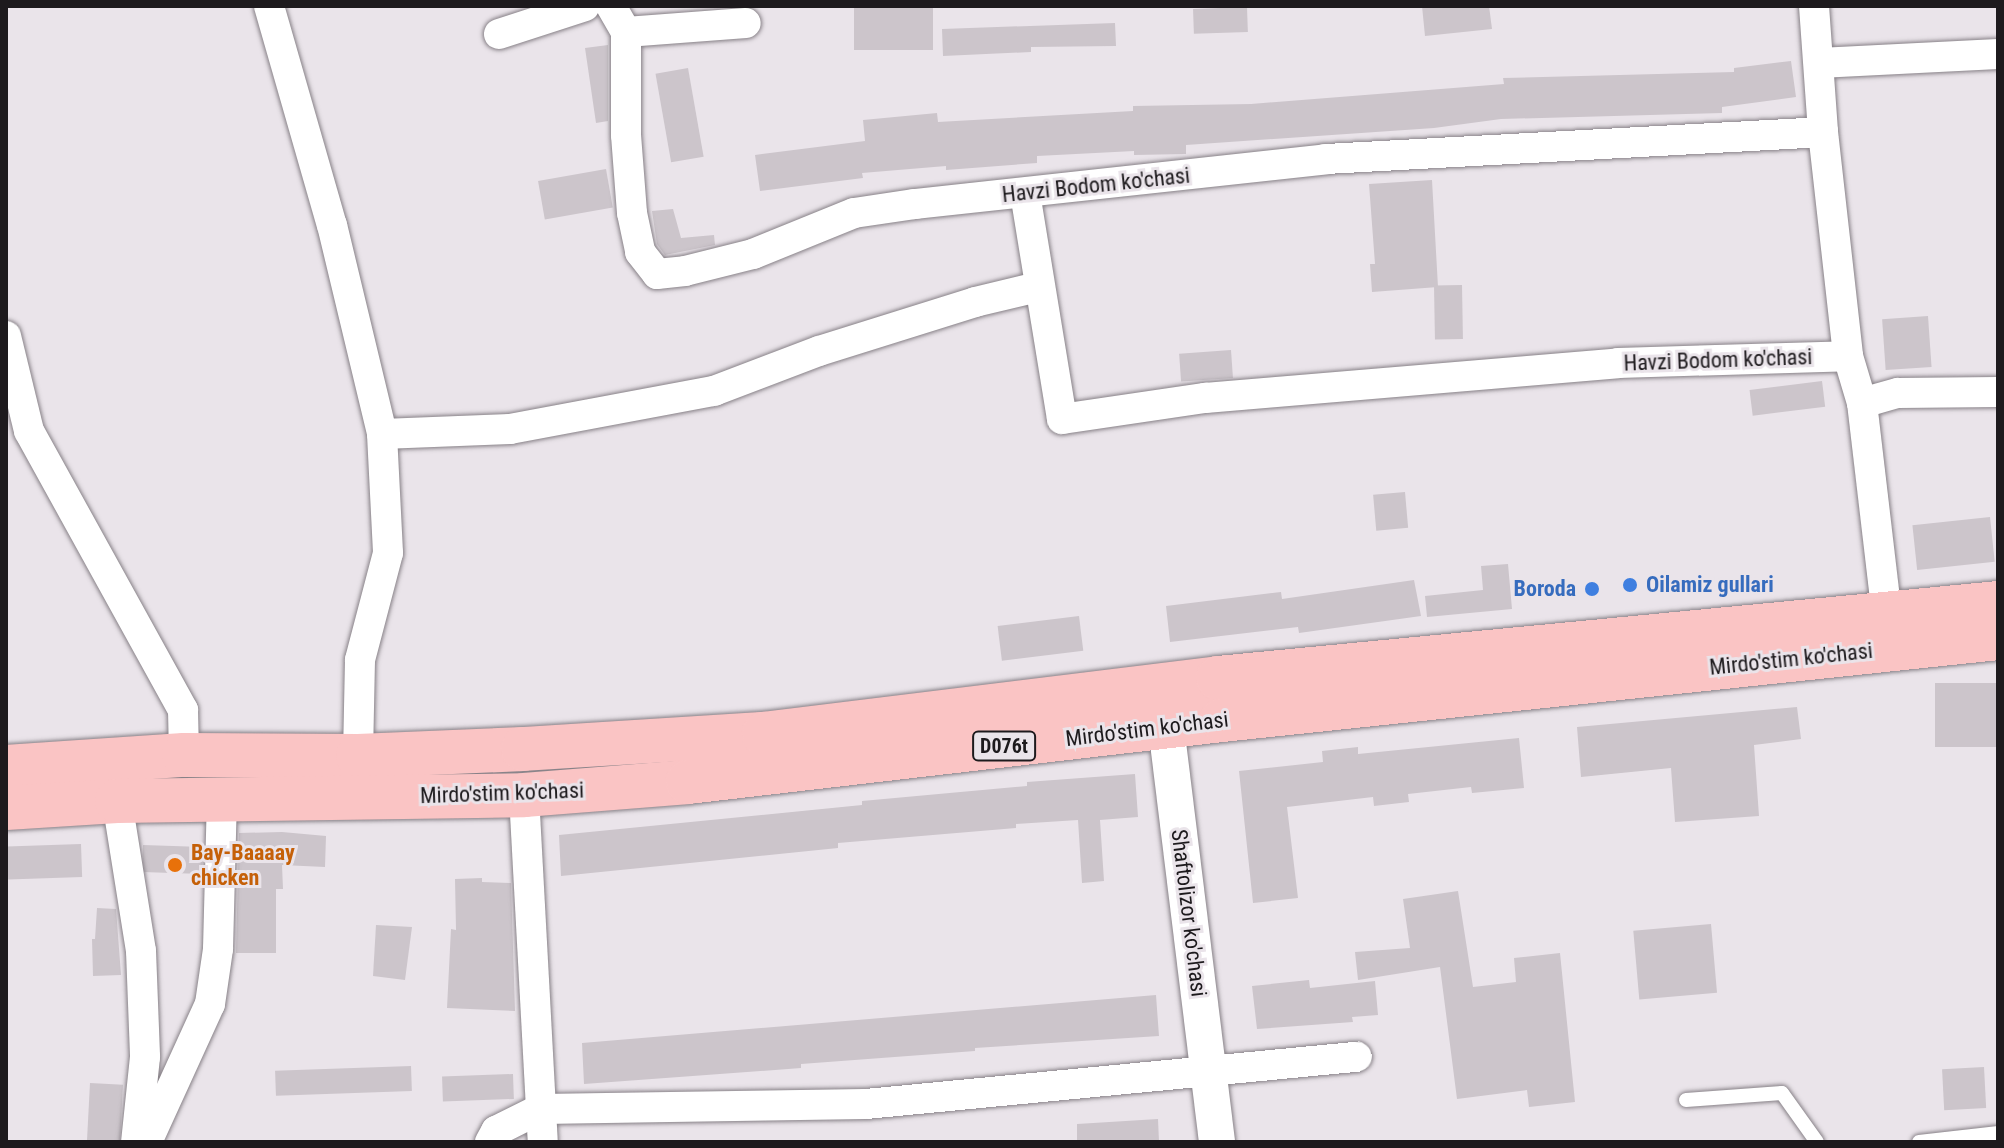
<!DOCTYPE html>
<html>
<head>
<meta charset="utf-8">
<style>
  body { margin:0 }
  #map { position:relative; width:2004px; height:1148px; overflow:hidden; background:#eae4ea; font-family:"Roboto Condensed",sans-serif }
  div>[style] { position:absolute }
  .building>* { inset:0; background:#ccc5cb; transform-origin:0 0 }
  .roads { filter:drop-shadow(0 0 2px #878187) drop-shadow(0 0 2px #878187) }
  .service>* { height:14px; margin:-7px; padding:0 7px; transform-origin:7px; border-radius:7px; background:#fff }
  .minor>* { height:30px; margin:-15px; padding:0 15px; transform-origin:15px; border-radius:15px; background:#fff }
  .tertiary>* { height:36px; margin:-18px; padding:0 18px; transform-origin:18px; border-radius:18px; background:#fff }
  .primary>* { height:44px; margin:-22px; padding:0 22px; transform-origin:22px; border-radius:22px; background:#fac4c4 }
  .dots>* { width:22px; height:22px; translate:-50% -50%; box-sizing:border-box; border:4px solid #eae4ea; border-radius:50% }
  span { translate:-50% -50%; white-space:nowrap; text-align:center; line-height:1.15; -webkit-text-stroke:6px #eae4ea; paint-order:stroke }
  .shield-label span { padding:2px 6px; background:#eae4ea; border:2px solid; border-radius:6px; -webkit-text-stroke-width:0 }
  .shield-label { font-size:20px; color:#1d1a1d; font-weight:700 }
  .street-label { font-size:22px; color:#1d1a1d }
  .shop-label { font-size:22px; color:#366cbe; font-weight:700 }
  .left { translate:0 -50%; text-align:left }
  .right { translate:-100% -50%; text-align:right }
  .food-label { font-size:22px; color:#c56008; font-weight:700 }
  .frame { position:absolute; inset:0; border:8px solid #1d1a1d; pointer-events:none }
</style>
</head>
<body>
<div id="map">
  <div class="building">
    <i style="left:854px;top:6px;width:79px;height:44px"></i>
    <i style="clip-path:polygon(1422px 6px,1489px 6px,1492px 29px,1425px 36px)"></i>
    <i style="left:1247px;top:7px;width:25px;height:54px;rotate:88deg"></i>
    <i style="clip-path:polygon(1115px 23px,1116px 46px,1031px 47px,1031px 52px,943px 56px,942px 29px)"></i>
    <i style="clip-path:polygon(608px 45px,608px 121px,596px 123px,585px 48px)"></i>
    <i style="clip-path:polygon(1791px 61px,1796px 97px,1722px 107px,1722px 113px,1501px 119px,1434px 128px,1186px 145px,1186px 154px,1134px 155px,1134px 151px,1037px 156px,1037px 163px,946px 170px,946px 166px,862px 173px,863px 178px,760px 191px,755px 155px,865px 141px,863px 120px,937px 113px,938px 122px,1133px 111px,1133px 106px,1251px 104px,1504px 84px,1503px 78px,1734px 72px,1734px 68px)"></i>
    <i style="left:688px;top:68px;width:90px;height:33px;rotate:80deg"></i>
    <i style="left:606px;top:169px;width:39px;height:69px;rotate:80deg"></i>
    <i style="clip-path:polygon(1432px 180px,1438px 287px,1372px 292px,1370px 264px,1375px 264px,1369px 184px)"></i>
    <i style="clip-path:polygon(673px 209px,681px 238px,714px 235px,715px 245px,665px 255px,657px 244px,652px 211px)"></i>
    <i style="left:1462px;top:285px;width:54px;height:28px;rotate:89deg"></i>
    <i style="left:1928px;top:316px;width:51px;height:46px;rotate:86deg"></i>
    <i style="left:1231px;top:350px;width:28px;height:52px;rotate:86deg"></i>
    <i style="left:1822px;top:381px;width:26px;height:73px;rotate:83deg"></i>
    <i style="left:1405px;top:492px;width:36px;height:32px;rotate:85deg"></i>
    <i style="left:1990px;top:517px;width:45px;height:78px;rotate:84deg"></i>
    <i style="clip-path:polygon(1508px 564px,1512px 609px,1427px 617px,1425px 596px,1483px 590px,1481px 566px)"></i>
    <i style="clip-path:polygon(1414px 580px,1421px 616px,1299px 633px,1298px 627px,1170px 642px,1166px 606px,1281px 592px,1282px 599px)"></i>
    <i style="left:1079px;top:616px;width:35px;height:82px;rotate:83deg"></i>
    <i style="left:1998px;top:683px;width:64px;height:63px;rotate:90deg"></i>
    <i style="clip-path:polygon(1797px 707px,1801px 739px,1754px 745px,1759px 816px,1675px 822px,1671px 768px,1581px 777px,1577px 727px)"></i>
    <i style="clip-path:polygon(1519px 738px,1524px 788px,1472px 793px,1471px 787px,1408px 794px,1409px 802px,1374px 806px,1373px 797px,1287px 807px,1298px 898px,1253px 903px,1239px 771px,1323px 762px,1322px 751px,1358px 747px,1358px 754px)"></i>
    <i style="clip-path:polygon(1135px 774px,1138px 817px,1100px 820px,1104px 881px,1082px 883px,1078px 820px,1016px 824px,1016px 828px,838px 843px,838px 848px,561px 876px,559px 835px,862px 805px,862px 801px,1027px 786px,1027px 782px)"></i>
    <i style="clip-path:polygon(282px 832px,326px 836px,325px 867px,282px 865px,283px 889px,276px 889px,276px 953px,236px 953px,239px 833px)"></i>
    <i style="left:81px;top:844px;width:33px;height:74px;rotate:88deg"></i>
    <i style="left:203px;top:847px;width:27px;height:60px;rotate:92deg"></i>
    <i style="clip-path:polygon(482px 878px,482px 882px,511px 883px,515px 1011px,447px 1008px,451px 929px,456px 930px,455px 879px)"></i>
    <i style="clip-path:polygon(1458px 891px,1473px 987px,1516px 982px,1514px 958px,1560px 953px,1575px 1102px,1529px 1107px,1527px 1090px,1457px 1099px,1440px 967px,1358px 980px,1355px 952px,1410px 948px,1403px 899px)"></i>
    <i style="clip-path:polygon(97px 908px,116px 909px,121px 975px,93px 976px,92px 939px,95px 939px)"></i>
    <i style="left:1711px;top:924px;width:69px;height:78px;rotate:85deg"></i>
    <i style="clip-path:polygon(376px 925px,412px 927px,405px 980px,373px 976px)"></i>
    <i style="clip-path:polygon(1309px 980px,1310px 988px,1375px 981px,1378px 1015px,1352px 1017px,1353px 1022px,1257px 1029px,1252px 986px)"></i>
    <i style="clip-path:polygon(1156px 995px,1159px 1036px,975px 1048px,975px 1051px,801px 1064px,801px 1068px,584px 1084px,582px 1043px)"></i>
    <i style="left:411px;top:1066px;width:25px;height:136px;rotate:88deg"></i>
    <i style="left:1984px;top:1067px;width:41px;height:42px;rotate:87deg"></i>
    <i style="left:513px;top:1074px;width:25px;height:71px;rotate:88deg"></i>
    <i style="left:90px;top:1083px;width:33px;height:59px;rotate:3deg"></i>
    <i style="clip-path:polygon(1158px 1119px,1159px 1142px,1077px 1142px,1077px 1124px)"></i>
  </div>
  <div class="roads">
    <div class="service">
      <i style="left:1686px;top:1100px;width:96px;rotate:-4.2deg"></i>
      <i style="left:1782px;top:1093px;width:60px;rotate:54.5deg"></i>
      <i style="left:1919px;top:1142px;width:80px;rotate:-6.5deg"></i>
    </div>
    <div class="minor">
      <i style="left:269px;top:6px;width:228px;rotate:74deg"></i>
      <i style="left:332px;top:225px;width:215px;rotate:76.5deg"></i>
      <i style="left:382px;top:434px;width:119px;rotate:87.1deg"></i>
      <i style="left:388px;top:553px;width:111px;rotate:104.7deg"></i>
      <i style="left:360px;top:660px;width:96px;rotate:91.2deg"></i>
      <i style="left:611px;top:6px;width:30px;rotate:60deg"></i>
      <i style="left:626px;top:32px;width:103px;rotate:90deg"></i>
      <i style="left:626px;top:135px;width:78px;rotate:85.6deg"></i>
      <i style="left:632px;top:213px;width:40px;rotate:78deg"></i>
      <i style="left:640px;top:252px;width:28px;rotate:52deg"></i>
      <i style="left:657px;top:274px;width:28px;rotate:-6deg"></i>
      <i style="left:685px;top:271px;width:70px;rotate:-14deg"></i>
      <i style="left:753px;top:254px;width:109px;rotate:-22.1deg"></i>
      <i style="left:854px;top:213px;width:62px;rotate:-8.4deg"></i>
      <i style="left:915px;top:204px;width:413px;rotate:-6.2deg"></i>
      <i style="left:1326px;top:159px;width:498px;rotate:-3.1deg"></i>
      <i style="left:1814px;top:6px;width:126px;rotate:85.9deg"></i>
      <i style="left:1823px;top:132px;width:225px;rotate:83.6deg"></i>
      <i style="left:1848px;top:356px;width:49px;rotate:73.4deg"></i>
      <i style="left:1862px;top:403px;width:213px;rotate:83.3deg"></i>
      <i style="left:626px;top:32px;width:120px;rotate:-4.3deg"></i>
      <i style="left:499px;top:34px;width:90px;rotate:-18deg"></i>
      <i style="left:1819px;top:63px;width:179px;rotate:-2.9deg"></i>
      <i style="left:1025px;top:193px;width:229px;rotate:80.7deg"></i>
      <i style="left:1062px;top:419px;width:145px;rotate:-8.4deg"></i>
      <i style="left:1205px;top:398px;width:414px;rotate:-4.8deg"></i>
      <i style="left:1618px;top:363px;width:230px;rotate:-1.7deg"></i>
      <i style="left:6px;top:336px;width:98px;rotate:76.4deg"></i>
      <i style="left:29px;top:431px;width:319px;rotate:61.1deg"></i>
      <i style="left:183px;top:710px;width:45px;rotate:88.7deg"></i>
      <i style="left:1862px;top:403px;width:37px;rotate:-16deg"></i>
      <i style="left:1898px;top:393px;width:100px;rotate:-0.6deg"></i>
      <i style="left:382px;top:434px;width:128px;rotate:-2.2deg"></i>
      <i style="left:510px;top:429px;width:208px;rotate:-10.6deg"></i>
      <i style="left:714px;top:391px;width:112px;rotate:-20.9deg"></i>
      <i style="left:819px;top:351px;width:164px;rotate:-17.4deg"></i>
      <i style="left:975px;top:302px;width:65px;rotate:-13.4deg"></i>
      <i style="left:524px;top:795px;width:348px;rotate:86.9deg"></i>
      <i style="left:117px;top:801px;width:152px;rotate:80.9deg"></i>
      <i style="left:141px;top:951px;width:106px;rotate:87.8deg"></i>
      <i style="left:145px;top:1057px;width:85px;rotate:96deg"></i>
      <i style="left:147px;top:1142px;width:152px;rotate:-65.5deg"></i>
      <i style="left:210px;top:1004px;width:56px;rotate:-81.7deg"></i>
      <i style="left:218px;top:949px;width:149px;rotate:-88.5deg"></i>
      <i style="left:490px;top:1142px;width:13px;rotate:-61deg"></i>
      <i style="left:496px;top:1131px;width:49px;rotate:-26.6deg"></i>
      <i style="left:540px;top:1109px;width:326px;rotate:-0.9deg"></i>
      <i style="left:866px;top:1104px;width:493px;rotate:-5.5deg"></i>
    </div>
    <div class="tertiary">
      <i style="left:1163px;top:702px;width:443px;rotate:83deg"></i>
    </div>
    <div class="primary">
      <i style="left:6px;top:767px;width:178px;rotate:-3.9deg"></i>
      <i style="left:184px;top:755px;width:174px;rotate:0.3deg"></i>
      <i style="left:358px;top:756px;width:165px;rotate:-2.4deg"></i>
      <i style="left:523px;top:749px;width:241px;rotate:-3.6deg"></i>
      <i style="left:764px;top:734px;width:457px;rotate:-7deg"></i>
      <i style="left:1218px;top:678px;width:784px;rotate:-5.49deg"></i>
      <i style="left:6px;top:808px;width:111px;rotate:-3.6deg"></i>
      <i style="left:117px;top:801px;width:407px;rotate:-0.8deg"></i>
      <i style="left:524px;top:795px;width:165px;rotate:-4.5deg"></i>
      <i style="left:688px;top:782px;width:538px;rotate:-6.62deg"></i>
      <i style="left:1222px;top:720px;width:780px;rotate:-6.03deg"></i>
    </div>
  </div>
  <div class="dots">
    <i style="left:1630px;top:585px;background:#3f7fe0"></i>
    <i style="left:1592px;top:589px;background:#3f7fe0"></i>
    <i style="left:175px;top:865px;background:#e8710a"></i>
  </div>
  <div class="shield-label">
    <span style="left:1004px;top:746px">D076t</span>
  </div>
  <div class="street-label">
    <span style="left:1096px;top:185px;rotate:-6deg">Havzi Bodom ko'chasi</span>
    <span style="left:1718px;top:360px;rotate:-2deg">Havzi Bodom ko'chasi</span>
    <span style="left:1791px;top:659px;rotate:-6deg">Mirdo'stim ko'chasi</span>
    <span style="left:1147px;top:729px;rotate:-7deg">Mirdo'stim ko'chasi</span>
    <span style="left:502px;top:793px;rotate:-2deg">Mirdo'stim ko'chasi</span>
    <span style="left:1189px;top:913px;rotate:83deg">Shaftolizor ko'chasi</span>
  </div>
  <div class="shop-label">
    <span class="left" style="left:1646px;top:585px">Oilamiz gullari</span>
    <span class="right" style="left:1576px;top:589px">Boroda</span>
  </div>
  <div class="food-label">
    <span class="left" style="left:191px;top:865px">Bay-Baaaay<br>chicken</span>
  </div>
  <div class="frame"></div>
</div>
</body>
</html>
